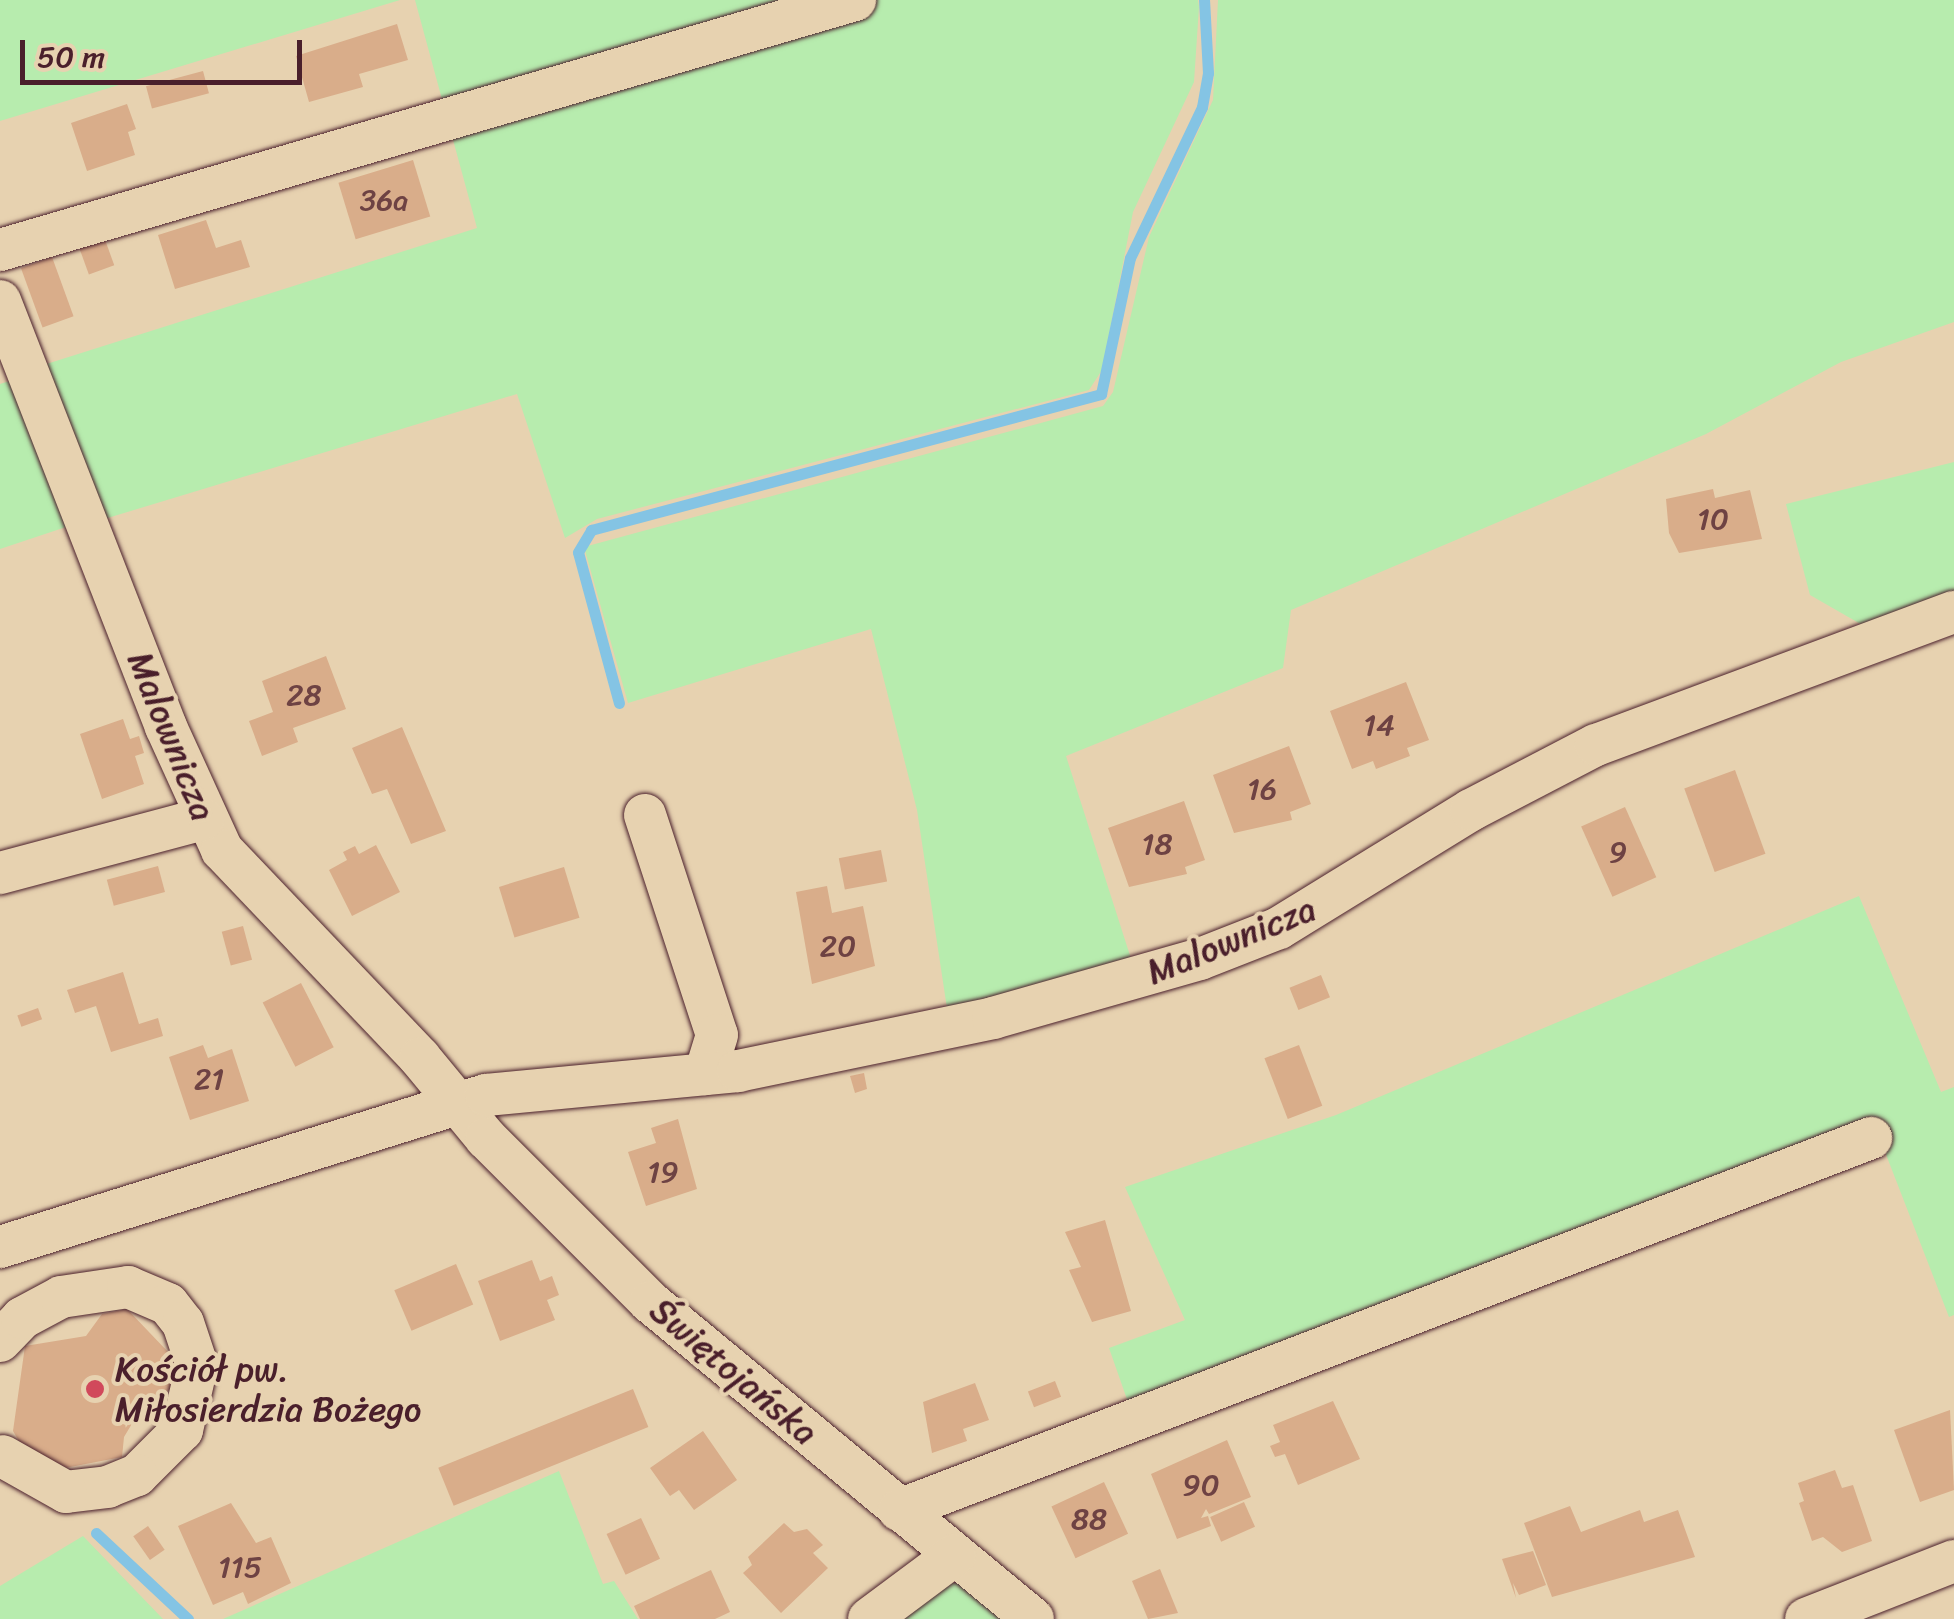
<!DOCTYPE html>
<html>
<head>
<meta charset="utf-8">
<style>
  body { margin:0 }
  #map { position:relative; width:1954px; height:1619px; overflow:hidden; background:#e7d2b0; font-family:Sriracha,sans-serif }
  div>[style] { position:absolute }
  .green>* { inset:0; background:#b7ecae }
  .stream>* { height:11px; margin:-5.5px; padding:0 5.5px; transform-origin:5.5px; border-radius:5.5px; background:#84c4e4 }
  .building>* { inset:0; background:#d9ad8a; transform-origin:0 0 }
  .roads { filter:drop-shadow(0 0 2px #4a1f2b) drop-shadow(0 0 2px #4a1f2b) }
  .minor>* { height:42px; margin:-21px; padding:0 21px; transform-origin:21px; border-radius:21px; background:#e7d2b0 }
  .dots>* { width:28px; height:28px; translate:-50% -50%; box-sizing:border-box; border:5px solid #e7d2b0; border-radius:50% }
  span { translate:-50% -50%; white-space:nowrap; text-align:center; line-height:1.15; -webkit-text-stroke:8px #e7d2b0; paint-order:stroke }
  .number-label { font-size:30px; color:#6e4243 }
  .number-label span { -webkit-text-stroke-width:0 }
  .street-label { font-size:35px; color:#4a1f2b }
  .poi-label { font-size:35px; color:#4a1f2b }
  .left { translate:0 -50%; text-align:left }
  .scale { position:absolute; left:20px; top:40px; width:282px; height:45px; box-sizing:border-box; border:5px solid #4a1f2b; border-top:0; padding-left:12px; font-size:30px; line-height:35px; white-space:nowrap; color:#4a1f2b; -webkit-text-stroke:8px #e7d2b0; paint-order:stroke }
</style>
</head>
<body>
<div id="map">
  <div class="green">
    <i style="clip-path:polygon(0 0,400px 0,0 121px)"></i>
    <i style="clip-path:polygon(415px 0,1198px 0,1199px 7px,1194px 82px,1133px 212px,1102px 370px,1089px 390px,597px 519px,565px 538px,517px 394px,101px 520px,37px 367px,477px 228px)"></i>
    <i style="clip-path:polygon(1218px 0,1954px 0,1954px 322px,1841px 362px,1706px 434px,1291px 610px,1283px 668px,1066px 756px,1134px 968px,948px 1015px,917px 810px,871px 629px,628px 703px,584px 547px,1103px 406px,1113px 392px,1149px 237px,1213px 100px)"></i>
    <i style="clip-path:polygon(16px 379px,78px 523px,0 549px,0 384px)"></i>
    <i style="clip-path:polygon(1954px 462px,1954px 596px,1864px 626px,1810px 595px,1786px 504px)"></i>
    <i style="clip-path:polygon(1859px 896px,1941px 1092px,1954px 1087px,1954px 1315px,1949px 1317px,1873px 1121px,1129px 1405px,1109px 1348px,1185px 1320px,1125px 1187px,1336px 1115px)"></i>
    <i style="clip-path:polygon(559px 1471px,603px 1584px,614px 1581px,638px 1619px,223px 1619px)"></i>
    <i style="clip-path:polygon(83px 1536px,163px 1619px,0 1619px,0 1586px)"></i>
    <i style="clip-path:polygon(962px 1582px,1007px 1619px,891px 1619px,934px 1585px)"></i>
  </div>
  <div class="stream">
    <i style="left:619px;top:703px;width:156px;rotate:-105.2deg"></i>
    <i style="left:578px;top:552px;width:26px;rotate:-59deg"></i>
    <i style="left:591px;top:530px;width:528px;rotate:-14.93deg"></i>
    <i style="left:1101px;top:394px;width:139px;rotate:-78deg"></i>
    <i style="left:1130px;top:258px;width:167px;rotate:-64.5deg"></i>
    <i style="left:1202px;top:107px;width:35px;rotate:-80deg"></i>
    <i style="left:1208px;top:73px;width:73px;rotate:-93.1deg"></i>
    <i style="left:96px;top:1533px;width:126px;rotate:43.1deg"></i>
  </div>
  <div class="building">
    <i style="clip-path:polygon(397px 24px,408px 60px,359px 74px,363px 87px,309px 102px,296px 56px)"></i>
    <i style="left:203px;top:71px;width:23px;height:59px;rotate:75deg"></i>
    <i style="clip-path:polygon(127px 104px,136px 129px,128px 132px,135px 155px,87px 171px,71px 123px)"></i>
    <i style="left:413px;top:160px;width:59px;height:78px;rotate:73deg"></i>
    <i style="clip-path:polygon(206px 220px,216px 248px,241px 240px,250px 267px,175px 289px,158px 235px)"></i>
    <i style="left:104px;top:237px;width:30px;height:27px;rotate:70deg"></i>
    <i style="left:52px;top:257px;width:63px;height:33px;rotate:70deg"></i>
    <i style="clip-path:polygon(1713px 489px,1715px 498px,1750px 490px,1762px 539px,1679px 553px,1669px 533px,1666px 499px)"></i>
    <i style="clip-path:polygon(326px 656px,346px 709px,293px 728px,298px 742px,262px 756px,249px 721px,273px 712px,262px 681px)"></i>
    <i style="clip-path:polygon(1406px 682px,1429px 740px,1407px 748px,1410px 756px,1376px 769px,1373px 761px,1352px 769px,1330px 711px)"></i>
    <i style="clip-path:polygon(123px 719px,130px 739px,139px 736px,144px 753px,135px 756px,144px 784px,102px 799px,80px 734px)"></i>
    <i style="clip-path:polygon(402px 727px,446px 831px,411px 844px,387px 789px,372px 794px,352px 748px)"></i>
    <i style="clip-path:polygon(1289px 746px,1311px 804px,1290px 812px,1292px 820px,1234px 833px,1213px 775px)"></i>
    <i style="left:1735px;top:770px;width:89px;height:54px;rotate:70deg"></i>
    <i style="clip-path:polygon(1184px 801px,1205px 860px,1185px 867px,1187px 874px,1129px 887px,1108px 828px)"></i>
    <i style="left:1625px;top:807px;width:77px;height:48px;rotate:66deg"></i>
    <i style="clip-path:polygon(376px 845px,400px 892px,352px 916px,329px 870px,347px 860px,343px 852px,355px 846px,359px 854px)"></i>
    <i style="left:881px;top:850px;width:32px;height:43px;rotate:79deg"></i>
    <i style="left:158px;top:866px;width:27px;height:53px;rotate:75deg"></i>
    <i style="left:564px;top:867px;width:53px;height:68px;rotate:73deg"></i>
    <i style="clip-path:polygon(827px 886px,832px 913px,863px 906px,875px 966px,812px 984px,796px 892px)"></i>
    <i style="left:243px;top:926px;width:35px;height:22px;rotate:75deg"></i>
    <i style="clip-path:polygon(123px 972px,139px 1024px,158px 1018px,163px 1036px,111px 1052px,96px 1006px,75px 1013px,67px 990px)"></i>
    <i style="left:1321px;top:975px;width:24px;height:34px;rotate:68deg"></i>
    <i style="left:301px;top:983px;width:72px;height:43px;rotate:63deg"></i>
    <i style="left:38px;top:1008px;width:12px;height:22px;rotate:70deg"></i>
    <i style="clip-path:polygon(203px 1045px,208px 1058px,232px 1049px,249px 1101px,190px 1120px,169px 1057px)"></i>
    <i style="left:1299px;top:1045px;width:65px;height:37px;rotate:69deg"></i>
    <i style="clip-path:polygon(864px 1073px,867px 1089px,855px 1093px,850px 1076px)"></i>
    <i style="clip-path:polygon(678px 1119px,697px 1189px,646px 1206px,628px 1152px,656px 1143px,651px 1128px)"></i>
    <i style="clip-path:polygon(1105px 1220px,1131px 1311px,1092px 1322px,1069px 1270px,1081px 1267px,1065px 1232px)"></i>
    <i style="clip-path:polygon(532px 1260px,540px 1281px,552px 1276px,559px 1295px,547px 1300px,555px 1320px,500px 1341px,478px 1281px)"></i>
    <i style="left:456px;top:1264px;width:44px;height:67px;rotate:67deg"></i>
    <i style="clip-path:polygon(127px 1309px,170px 1354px,171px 1388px,156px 1404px,142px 1407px,124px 1437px,122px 1457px,65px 1468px,26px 1453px,13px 1431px,25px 1346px,86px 1336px,102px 1314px)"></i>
    <i style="left:1055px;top:1381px;width:17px;height:29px;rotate:69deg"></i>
    <i style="clip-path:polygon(975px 1383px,989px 1420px,963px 1429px,967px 1441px,932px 1453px,923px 1402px)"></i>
    <i style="left:633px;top:1389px;width:41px;height:210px;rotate:68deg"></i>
    <i style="clip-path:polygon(1333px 1401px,1360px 1459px,1298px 1485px,1285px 1454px,1275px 1457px,1270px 1446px,1280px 1442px,1273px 1425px)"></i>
    <i style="clip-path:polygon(1950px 1410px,1954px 1490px,1920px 1502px,1894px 1430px)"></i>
    <i style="clip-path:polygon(703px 1431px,737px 1480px,694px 1510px,679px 1490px,670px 1496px,650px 1468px)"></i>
    <i style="clip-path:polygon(1227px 1440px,1251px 1497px,1209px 1514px,1206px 1509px,1201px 1518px,1208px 1516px,1211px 1526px,1177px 1539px,1151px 1474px)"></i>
    <i style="clip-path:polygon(1835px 1470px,1842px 1488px,1853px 1485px,1872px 1541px,1842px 1552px,1823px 1537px,1812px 1541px,1799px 1503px,1804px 1501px,1798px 1483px)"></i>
    <i style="left:1104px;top:1482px;width:57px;height:58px;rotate:65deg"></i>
    <i style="left:1244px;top:1502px;width:27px;height:37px;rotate:66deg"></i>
    <i style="clip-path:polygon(231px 1503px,256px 1543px,271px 1537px,291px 1583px,248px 1604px,243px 1592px,213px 1605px,178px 1526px)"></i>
    <i style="clip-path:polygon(1570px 1506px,1581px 1532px,1640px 1510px,1644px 1522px,1678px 1510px,1695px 1557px,1552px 1597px,1524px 1523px)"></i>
    <i style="left:641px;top:1518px;width:45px;height:38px;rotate:65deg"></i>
    <i style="clip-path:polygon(784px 1523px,794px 1532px,807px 1529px,823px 1545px,813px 1553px,828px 1568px,781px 1613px,743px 1573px,752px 1565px,748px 1557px)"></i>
    <i style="left:148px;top:1526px;width:29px;height:18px;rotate:55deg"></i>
    <i style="clip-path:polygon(1533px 1551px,1546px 1585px,1519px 1595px,1513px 1583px,1516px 1598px,1502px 1559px)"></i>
    <i style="clip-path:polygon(1160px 1569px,1178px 1613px,1148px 1619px,1132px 1581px)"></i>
    <i style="clip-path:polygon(711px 1570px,730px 1612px,715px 1619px,640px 1619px,634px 1606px)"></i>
  </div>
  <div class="roads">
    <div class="minor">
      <i style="left:0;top:250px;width:891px;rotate:-16.3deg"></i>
      <i style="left:0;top:301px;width:457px;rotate:68.7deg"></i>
      <i style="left:166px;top:727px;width:135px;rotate:65.5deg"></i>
      <i style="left:222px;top:850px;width:287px;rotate:46.4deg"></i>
      <i style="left:420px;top:1058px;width:104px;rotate:50.5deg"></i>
      <i style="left:486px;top:1138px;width:232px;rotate:45deg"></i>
      <i style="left:650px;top:1302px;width:497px;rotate:39.6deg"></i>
      <i style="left:645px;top:815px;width:231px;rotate:71.9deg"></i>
      <i style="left:717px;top:1035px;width:41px;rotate:107.1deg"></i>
      <i style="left:0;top:873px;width:210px;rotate:-14.9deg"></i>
      <i style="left:0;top:1247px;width:509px;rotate:-17.37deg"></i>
      <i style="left:486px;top:1095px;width:253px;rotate:-5.4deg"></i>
      <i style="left:738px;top:1071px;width:260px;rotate:-11.7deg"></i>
      <i style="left:993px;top:1018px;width:215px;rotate:-15.9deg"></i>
      <i style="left:1200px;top:959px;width:85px;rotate:-21.4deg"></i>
      <i style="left:1279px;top:928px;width:225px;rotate:-31.6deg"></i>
      <i style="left:1471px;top:810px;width:141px;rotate:-27.5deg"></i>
      <i style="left:1596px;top:745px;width:382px;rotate:-20.4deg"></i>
      <i style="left:0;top:1341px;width:32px;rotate:-46deg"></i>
      <i style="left:22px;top:1318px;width:44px;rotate:-28.3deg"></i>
      <i style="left:61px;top:1297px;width:68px;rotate:-8.5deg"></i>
      <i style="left:128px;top:1287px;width:43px;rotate:23deg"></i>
      <i style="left:168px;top:1304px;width:24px;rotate:52deg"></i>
      <i style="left:183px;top:1323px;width:44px;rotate:71.6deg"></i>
      <i style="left:197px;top:1365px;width:67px;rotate:103deg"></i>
      <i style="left:182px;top:1430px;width:64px;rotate:135deg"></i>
      <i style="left:137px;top:1475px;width:31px;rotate:158deg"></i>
      <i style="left:108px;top:1487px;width:42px;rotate:173.2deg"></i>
      <i style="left:66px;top:1492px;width:73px;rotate:-150.6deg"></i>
      <i style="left:899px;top:1510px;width:1041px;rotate:-20.94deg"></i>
      <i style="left:869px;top:1619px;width:107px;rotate:-36.7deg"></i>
      <i style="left:1806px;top:1619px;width:159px;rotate:-21.4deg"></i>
    </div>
  </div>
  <div class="dots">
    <i style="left:95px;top:1389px;background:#d1495b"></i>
  </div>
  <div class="number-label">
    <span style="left:384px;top:200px">36a</span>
    <span style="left:1713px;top:519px">10</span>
    <span style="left:304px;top:695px">28</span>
    <span style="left:1379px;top:725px">14</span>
    <span style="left:1262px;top:789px">16</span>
    <span style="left:1157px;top:844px">18</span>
    <span style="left:1618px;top:852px">9</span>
    <span style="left:838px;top:946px">20</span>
    <span style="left:209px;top:1079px">21</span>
    <span style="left:663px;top:1172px">19</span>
    <span style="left:1201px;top:1485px">90</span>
    <span style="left:1089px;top:1519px">88</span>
    <span style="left:240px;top:1567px">115</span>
  </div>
  <div class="street-label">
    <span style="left:172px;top:736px;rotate:68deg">Malownicza</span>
    <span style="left:1231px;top:940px;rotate:-22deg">Malownicza</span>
    <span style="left:734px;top:1371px;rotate:40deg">Świętojańska</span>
  </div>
  <div class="poi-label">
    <span class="left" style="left:115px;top:1389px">Kościół pw.<br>Miłosierdzia Bożego</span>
  </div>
  <div class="scale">50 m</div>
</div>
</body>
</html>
